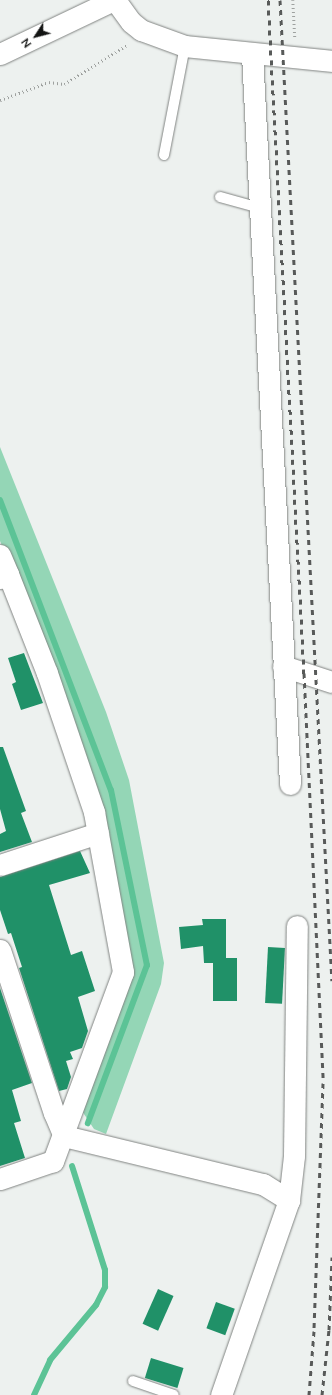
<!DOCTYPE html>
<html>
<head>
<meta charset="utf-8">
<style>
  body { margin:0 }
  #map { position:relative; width:332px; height:1395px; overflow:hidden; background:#edf1ef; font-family:Lato,sans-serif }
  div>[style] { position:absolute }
  .green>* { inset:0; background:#94d6b6 }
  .stream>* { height:6px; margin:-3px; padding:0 3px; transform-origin:3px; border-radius:3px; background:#5cc396 }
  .building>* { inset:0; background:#209168; transform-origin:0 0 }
  .path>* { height:2.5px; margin-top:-1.25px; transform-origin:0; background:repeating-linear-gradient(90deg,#9ea19f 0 1px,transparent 0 4px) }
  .roads { filter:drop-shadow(0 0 1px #818482) drop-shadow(0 0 1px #818482) }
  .service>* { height:10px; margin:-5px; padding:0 5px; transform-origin:5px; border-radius:5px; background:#fff }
  .minor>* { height:21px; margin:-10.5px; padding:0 10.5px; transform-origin:10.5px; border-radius:10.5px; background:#fff }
  .rail>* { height:3px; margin-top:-1.5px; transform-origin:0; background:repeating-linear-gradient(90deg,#585a59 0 5px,transparent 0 10px) }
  span { translate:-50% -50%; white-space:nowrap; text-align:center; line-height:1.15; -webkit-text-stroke:4px #fff; paint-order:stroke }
  .north { position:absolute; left:16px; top:16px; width:40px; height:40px; -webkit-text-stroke:3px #fff; paint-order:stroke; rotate:234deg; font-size:11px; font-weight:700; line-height:16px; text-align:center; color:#131413 }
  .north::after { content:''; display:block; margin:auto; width:14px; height:18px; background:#131413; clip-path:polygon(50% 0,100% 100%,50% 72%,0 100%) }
</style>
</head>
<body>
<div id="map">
  <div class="green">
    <i style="clip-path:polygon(0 447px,106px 712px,129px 780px,164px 963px,161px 984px,106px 1134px,94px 1129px,80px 1108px,130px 972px,30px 614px,0 541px)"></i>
  </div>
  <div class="stream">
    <i style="left:0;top:500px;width:311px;rotate:69.1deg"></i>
    <i style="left:111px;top:790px;width:179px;rotate:78.4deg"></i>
    <i style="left:147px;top:965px;width:169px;rotate:110.5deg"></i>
    <i style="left:34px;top:1395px;width:38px;rotate:-65deg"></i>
    <i style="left:50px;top:1360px;width:72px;rotate:-50.1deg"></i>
    <i style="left:96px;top:1305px;width:20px;rotate:-63deg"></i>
    <i style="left:105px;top:1287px;width:17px;rotate:-90deg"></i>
    <i style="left:105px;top:1270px;width:109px;rotate:-107.6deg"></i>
  </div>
  <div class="building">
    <i style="clip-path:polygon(24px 653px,43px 703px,21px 710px,12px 684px,16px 682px,8px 658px)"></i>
    <i style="clip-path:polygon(0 747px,3px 747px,26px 811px,21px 813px,32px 842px,0 852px,0 834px,6px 831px,0 809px)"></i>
    <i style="clip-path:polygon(80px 851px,90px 873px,49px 885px,71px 955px,82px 951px,95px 991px,78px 997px,88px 1031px,82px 1048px,70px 1052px,73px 1059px,66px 1061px,71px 1077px,67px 1089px,59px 1091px,19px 968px,22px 967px,11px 933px,8px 934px,0 910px,0 877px)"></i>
    <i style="clip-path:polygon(202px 919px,226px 919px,226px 958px,237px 958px,237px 1001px,213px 1001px,213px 963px,204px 963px,203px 946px,181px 949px,179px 927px,203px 925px)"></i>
    <i style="left:268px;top:947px;width:17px;height:56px;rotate:3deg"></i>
    <i style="clip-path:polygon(0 988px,32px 1083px,12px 1090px,21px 1121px,14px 1123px,25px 1158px,0 1166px)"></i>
    <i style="left:158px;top:1289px;width:17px;height:38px;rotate:24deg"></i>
    <i style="left:216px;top:1302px;width:20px;height:28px;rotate:20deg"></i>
    <i style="left:151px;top:1358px;width:34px;height:21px;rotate:17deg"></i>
  </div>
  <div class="path">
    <i style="left:293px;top:0;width:37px;rotate:87deg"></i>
    <i style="left:0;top:100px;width:52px;rotate:-20.2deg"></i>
    <i style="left:49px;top:82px;width:15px;rotate:8deg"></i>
    <i style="left:64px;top:84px;width:74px;rotate:-31.8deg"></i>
  </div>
  <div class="roads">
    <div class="service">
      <i style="left:164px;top:155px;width:111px;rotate:-79.1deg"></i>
      <i style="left:220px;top:197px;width:41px;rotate:15.4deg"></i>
      <i style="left:133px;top:1381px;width:43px;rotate:18.9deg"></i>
    </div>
    <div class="minor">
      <i style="left:115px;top:0;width:27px;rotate:54deg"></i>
      <i style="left:131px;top:22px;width:13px;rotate:39deg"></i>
      <i style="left:141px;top:30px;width:47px;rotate:20deg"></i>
      <i style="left:185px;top:46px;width:148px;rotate:5.8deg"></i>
      <i style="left:0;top:54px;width:125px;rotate:-25.5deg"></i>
      <i style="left:252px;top:54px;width:731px;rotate:87.02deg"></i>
      <i style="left:0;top:555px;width:21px;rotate:67deg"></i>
      <i style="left:0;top:578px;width:9px;rotate:-27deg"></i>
      <i style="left:8px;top:574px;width:106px;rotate:68.5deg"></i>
      <i style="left:47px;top:673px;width:147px;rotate:71.3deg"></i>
      <i style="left:94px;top:812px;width:163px;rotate:79.7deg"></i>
      <i style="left:123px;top:972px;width:202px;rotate:110.3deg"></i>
      <i style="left:53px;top:1161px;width:56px;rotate:161.2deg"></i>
      <i style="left:283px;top:666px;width:52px;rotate:18.1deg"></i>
      <i style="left:0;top:865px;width:103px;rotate:-18.1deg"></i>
      <i style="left:0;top:950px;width:172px;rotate:71.7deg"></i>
      <i style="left:54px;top:1113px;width:25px;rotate:67deg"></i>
      <i style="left:64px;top:1136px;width:205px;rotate:13.6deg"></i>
      <i style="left:263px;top:1184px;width:31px;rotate:32deg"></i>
      <i style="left:289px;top:1200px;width:207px;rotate:109.2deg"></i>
      <i style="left:289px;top:1200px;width:44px;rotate:-83.5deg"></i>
      <i style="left:294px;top:1156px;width:230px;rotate:-89.3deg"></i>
    </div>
  </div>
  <div class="rail">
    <i style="left:268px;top:0;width:674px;rotate:86.94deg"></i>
    <i style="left:304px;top:673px;width:410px;rotate:87.3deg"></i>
    <i style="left:323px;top:1083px;width:248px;rotate:92.1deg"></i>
    <i style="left:314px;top:1331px;width:64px;rotate:94.5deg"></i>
    <i style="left:280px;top:0;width:982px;rotate:86.97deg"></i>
    <i style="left:322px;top:1395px;width:65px;rotate:-83.9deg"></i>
    <i style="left:329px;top:1330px;width:73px;rotate:-87.6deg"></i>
  </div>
  <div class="north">N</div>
</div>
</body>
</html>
